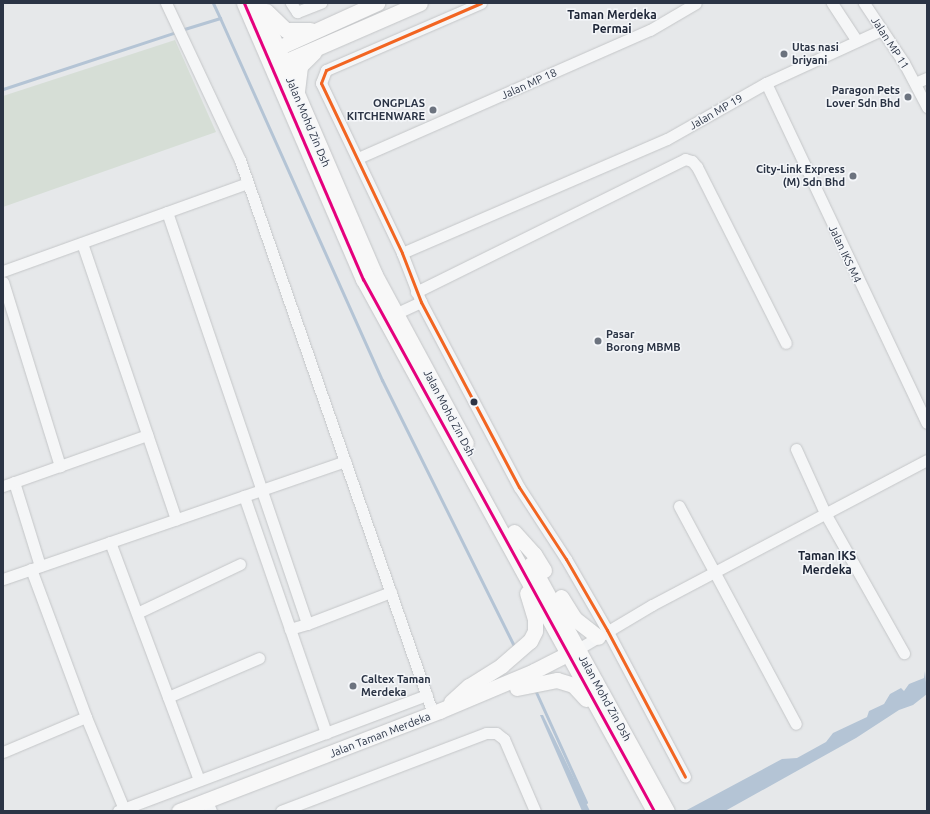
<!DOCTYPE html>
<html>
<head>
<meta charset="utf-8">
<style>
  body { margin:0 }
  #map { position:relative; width:930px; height:814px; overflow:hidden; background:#e6e8ea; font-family:Ubuntu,sans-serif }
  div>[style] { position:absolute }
  .green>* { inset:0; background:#d6ded6 }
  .water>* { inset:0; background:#b4c4d5 }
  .stream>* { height:3px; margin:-1.5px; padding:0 1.5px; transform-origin:1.5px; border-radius:1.5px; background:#b4c4d5 }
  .roads { filter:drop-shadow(0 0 1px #c4c6c8) drop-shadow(0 0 1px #c4c6c8) }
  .minor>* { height:11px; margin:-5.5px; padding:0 5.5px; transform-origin:5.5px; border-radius:5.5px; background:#f5f6f7 }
  .secondary>* { height:15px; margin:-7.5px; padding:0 7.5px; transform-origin:7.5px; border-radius:7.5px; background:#f8f8f8 }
  .bus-1>* { height:3px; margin:-1.5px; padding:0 1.5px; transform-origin:1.5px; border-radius:1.5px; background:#e5007d }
  .bus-2>* { height:3px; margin:-1.5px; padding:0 1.5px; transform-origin:1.5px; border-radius:1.5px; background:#f26522 }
  .dots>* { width:11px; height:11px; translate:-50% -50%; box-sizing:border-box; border:2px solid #f4f6f9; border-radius:50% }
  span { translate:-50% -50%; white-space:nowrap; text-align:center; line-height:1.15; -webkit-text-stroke:3px #f4f6f9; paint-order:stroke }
  .street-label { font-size:11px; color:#2b3445 }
  .poi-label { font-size:11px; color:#2b3445; font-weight:700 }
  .left { translate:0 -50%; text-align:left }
  .right { translate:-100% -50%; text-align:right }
  .neighbourhood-label { font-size:12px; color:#1d2536; font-weight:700 }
  .frame { position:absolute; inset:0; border:4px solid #2b3445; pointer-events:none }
</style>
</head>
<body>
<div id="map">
  <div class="green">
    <i style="clip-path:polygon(175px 40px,216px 132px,3px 207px,3px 96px)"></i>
  </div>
  <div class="water">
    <i style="clip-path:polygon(925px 671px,927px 694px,913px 705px,899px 710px,856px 738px,725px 811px,685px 811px,782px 759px,797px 758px,826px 742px,833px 733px,867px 717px,869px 711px,884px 704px,890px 694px,901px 688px,904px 691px,909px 684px,924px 678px)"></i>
    <i style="clip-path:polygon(540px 715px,543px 715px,590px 811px,582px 811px)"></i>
  </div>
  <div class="stream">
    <i style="left:213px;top:3px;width:17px;rotate:65deg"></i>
    <i style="left:181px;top:30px;width:41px;rotate:-17.1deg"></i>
    <i style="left:220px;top:18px;width:397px;rotate:65.9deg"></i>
    <i style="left:382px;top:380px;width:297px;rotate:63.6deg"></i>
    <i style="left:3px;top:89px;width:182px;rotate:-18.2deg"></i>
    <i style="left:536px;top:692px;width:121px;rotate:65.6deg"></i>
  </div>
  <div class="roads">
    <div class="minor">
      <i style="left:166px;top:3px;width:174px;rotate:64.8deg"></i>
      <i style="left:240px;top:160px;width:587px;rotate:70.79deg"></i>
      <i style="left:291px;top:3px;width:11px;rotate:56deg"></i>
      <i style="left:297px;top:12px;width:26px;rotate:-21deg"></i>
      <i style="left:481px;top:3px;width:169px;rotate:156.6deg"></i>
      <i style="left:326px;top:70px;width:14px;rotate:111deg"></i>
      <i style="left:321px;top:83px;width:188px;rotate:64.5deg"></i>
      <i style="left:402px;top:253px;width:53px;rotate:68.8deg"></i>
      <i style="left:421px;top:302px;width:209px;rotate:62.1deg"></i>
      <i style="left:519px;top:487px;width:86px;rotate:56.9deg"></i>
      <i style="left:566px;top:559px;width:82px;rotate:60deg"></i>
      <i style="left:607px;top:630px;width:166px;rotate:62deg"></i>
      <i style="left:832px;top:3px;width:45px;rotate:56.7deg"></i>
      <i style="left:864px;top:3px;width:72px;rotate:56.3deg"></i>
      <i style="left:904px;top:63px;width:50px;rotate:62.4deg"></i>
      <i style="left:766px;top:83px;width:376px;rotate:64.7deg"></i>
      <i style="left:915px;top:83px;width:13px;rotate:-23deg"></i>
      <i style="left:358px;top:158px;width:319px;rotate:-23.7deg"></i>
      <i style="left:650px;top:30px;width:53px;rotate:-30.4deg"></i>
      <i style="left:167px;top:212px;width:435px;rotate:71.2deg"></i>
      <i style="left:307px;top:624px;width:18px;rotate:164deg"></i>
      <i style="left:82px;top:243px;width:292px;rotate:71.2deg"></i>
      <i style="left:402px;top:253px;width:288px;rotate:-23.3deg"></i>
      <i style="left:667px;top:139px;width:114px;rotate:-29.5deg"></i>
      <i style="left:766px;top:83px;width:127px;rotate:-24.7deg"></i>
      <i style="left:3px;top:271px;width:260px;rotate:-19.8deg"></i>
      <i style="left:3px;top:282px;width:193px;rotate:72.8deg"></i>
      <i style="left:416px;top:292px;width:300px;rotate:-26.3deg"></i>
      <i style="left:685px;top:159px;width:7px;rotate:16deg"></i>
      <i style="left:692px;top:161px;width:8px;rotate:50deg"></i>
      <i style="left:697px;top:167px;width:197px;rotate:63.2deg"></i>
      <i style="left:395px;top:314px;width:29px;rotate:-25deg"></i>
      <i style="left:796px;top:449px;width:70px;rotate:65.6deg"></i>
      <i style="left:825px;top:513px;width:161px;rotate:60.6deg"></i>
      <i style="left:14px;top:482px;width:88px;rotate:72.8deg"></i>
      <i style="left:3px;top:486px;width:153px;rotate:-19.5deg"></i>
      <i style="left:244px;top:496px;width:251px;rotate:70.9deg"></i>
      <i style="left:679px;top:506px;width:247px;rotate:61.8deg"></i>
      <i style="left:110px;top:542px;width:254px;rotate:69.5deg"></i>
      <i style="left:31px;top:569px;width:158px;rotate:69.6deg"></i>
      <i style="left:86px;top:717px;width:100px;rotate:67.6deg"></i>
      <i style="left:3px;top:579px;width:362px;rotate:-19deg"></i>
      <i style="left:137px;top:613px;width:114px;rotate:-25.4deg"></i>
      <i style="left:307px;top:624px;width:90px;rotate:-20.9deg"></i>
      <i style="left:578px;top:649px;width:86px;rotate:-30.7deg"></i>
      <i style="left:652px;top:605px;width:311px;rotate:-27.8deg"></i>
      <i style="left:168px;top:697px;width:99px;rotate:-23.2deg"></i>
      <i style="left:3px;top:752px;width:90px;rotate:-22.9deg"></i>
      <i style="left:207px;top:801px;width:11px;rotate:68deg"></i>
      <i style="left:118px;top:811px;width:330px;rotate:-20.6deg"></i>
      <i style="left:281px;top:811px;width:219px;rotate:-20.8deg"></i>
      <i style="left:486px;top:733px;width:10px"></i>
      <i style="left:496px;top:733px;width:10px;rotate:37deg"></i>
      <i style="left:504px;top:739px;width:78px;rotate:66.7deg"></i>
    </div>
    <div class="secondary">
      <i style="left:244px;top:3px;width:301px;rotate:66.7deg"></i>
      <i style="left:363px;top:279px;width:606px;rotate:61.32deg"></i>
      <i style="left:258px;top:3px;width:296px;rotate:66.7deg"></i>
      <i style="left:375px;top:275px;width:191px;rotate:61.6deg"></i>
      <i style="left:266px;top:11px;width:28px;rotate:44deg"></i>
      <i style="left:286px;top:30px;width:24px"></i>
      <i style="left:269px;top:52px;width:119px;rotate:-24.4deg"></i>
      <i style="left:275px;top:66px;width:158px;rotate:-23.5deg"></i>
      <i style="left:297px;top:91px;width:25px;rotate:-83deg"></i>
      <i style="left:300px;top:66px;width:20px;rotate:-45deg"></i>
      <i style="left:514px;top:532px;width:30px;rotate:48deg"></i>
      <i style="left:534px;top:554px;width:19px;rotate:58deg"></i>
      <i style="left:531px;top:564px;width:282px;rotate:61.2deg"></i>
      <i style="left:561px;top:597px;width:26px;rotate:58deg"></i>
      <i style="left:575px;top:619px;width:29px;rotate:38deg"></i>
      <i style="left:517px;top:688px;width:41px;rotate:-11.3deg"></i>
      <i style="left:557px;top:680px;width:17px;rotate:17deg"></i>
      <i style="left:573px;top:685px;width:19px;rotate:47deg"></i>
      <i style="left:451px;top:702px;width:24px;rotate:-42deg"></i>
      <i style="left:469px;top:686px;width:39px;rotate:-32deg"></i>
      <i style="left:502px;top:665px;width:37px;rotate:-41deg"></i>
      <i style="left:530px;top:641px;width:11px;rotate:-63deg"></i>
      <i style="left:535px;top:631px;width:12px;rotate:-90deg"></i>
      <i style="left:535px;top:619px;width:27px;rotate:-107deg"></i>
      <i style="left:179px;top:811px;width:279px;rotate:-21deg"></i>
      <i style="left:439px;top:711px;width:103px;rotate:-22.8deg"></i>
      <i style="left:534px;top:671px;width:48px;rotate:-27.1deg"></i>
    </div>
  </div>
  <div class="bus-1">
    <i style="left:244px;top:3px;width:301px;rotate:66.7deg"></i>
    <i style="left:363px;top:279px;width:606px;rotate:61.32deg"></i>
  </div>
  <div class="bus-2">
    <i style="left:481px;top:3px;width:169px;rotate:156.6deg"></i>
    <i style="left:326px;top:70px;width:14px;rotate:111deg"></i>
    <i style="left:321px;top:83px;width:188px;rotate:64.5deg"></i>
    <i style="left:402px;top:253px;width:53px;rotate:68.8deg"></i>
    <i style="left:421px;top:302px;width:209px;rotate:62.1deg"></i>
    <i style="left:519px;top:487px;width:86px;rotate:56.9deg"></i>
    <i style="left:566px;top:559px;width:82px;rotate:60deg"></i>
    <i style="left:607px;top:630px;width:166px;rotate:62deg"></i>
  </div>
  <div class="dots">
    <i style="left:784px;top:54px;background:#6c737f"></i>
    <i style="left:908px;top:97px;background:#6c737f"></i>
    <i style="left:433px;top:110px;background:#6c737f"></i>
    <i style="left:853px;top:176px;background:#6c737f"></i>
    <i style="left:598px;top:341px;background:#6c737f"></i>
    <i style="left:474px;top:402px;background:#2b3445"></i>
    <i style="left:353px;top:686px;background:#6c737f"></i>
  </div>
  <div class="street-label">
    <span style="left:890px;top:43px;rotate:57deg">Jalan MP 11</span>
    <span style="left:529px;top:84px;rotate:-24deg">Jalan MP 18</span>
    <span style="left:716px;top:112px;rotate:-30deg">Jalan MP 19</span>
    <span style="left:308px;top:122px;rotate:67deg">Jalan Mohd Zin Dsh</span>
    <span style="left:845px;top:254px;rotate:65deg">Jalan IKS M4</span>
    <span style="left:449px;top:413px;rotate:62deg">Jalan Mohd Zin Dsh</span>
    <span style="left:605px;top:698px;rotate:61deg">Jalan Mohd Zin Dsh</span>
    <span style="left:380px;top:735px;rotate:-21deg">Jalan Taman Merdeka</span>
  </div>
  <div class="poi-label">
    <span class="left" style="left:792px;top:54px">Utas nasi<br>briyani</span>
    <span class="right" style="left:900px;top:97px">Paragon Pets<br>Lover Sdn Bhd</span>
    <span class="right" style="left:425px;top:110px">ONGPLAS<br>KITCHENWARE</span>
    <span class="right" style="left:845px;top:176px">City-Link Express<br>(M) Sdn Bhd</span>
    <span class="left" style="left:606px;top:341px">Pasar<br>Borong MBMB</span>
    <span class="left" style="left:361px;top:686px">Caltex Taman<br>Merdeka</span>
  </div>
  <div class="neighbourhood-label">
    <span style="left:612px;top:22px">Taman Merdeka<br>Permai</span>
    <span style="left:827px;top:563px">Taman IKS<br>Merdeka</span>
  </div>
  <div class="frame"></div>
</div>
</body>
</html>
